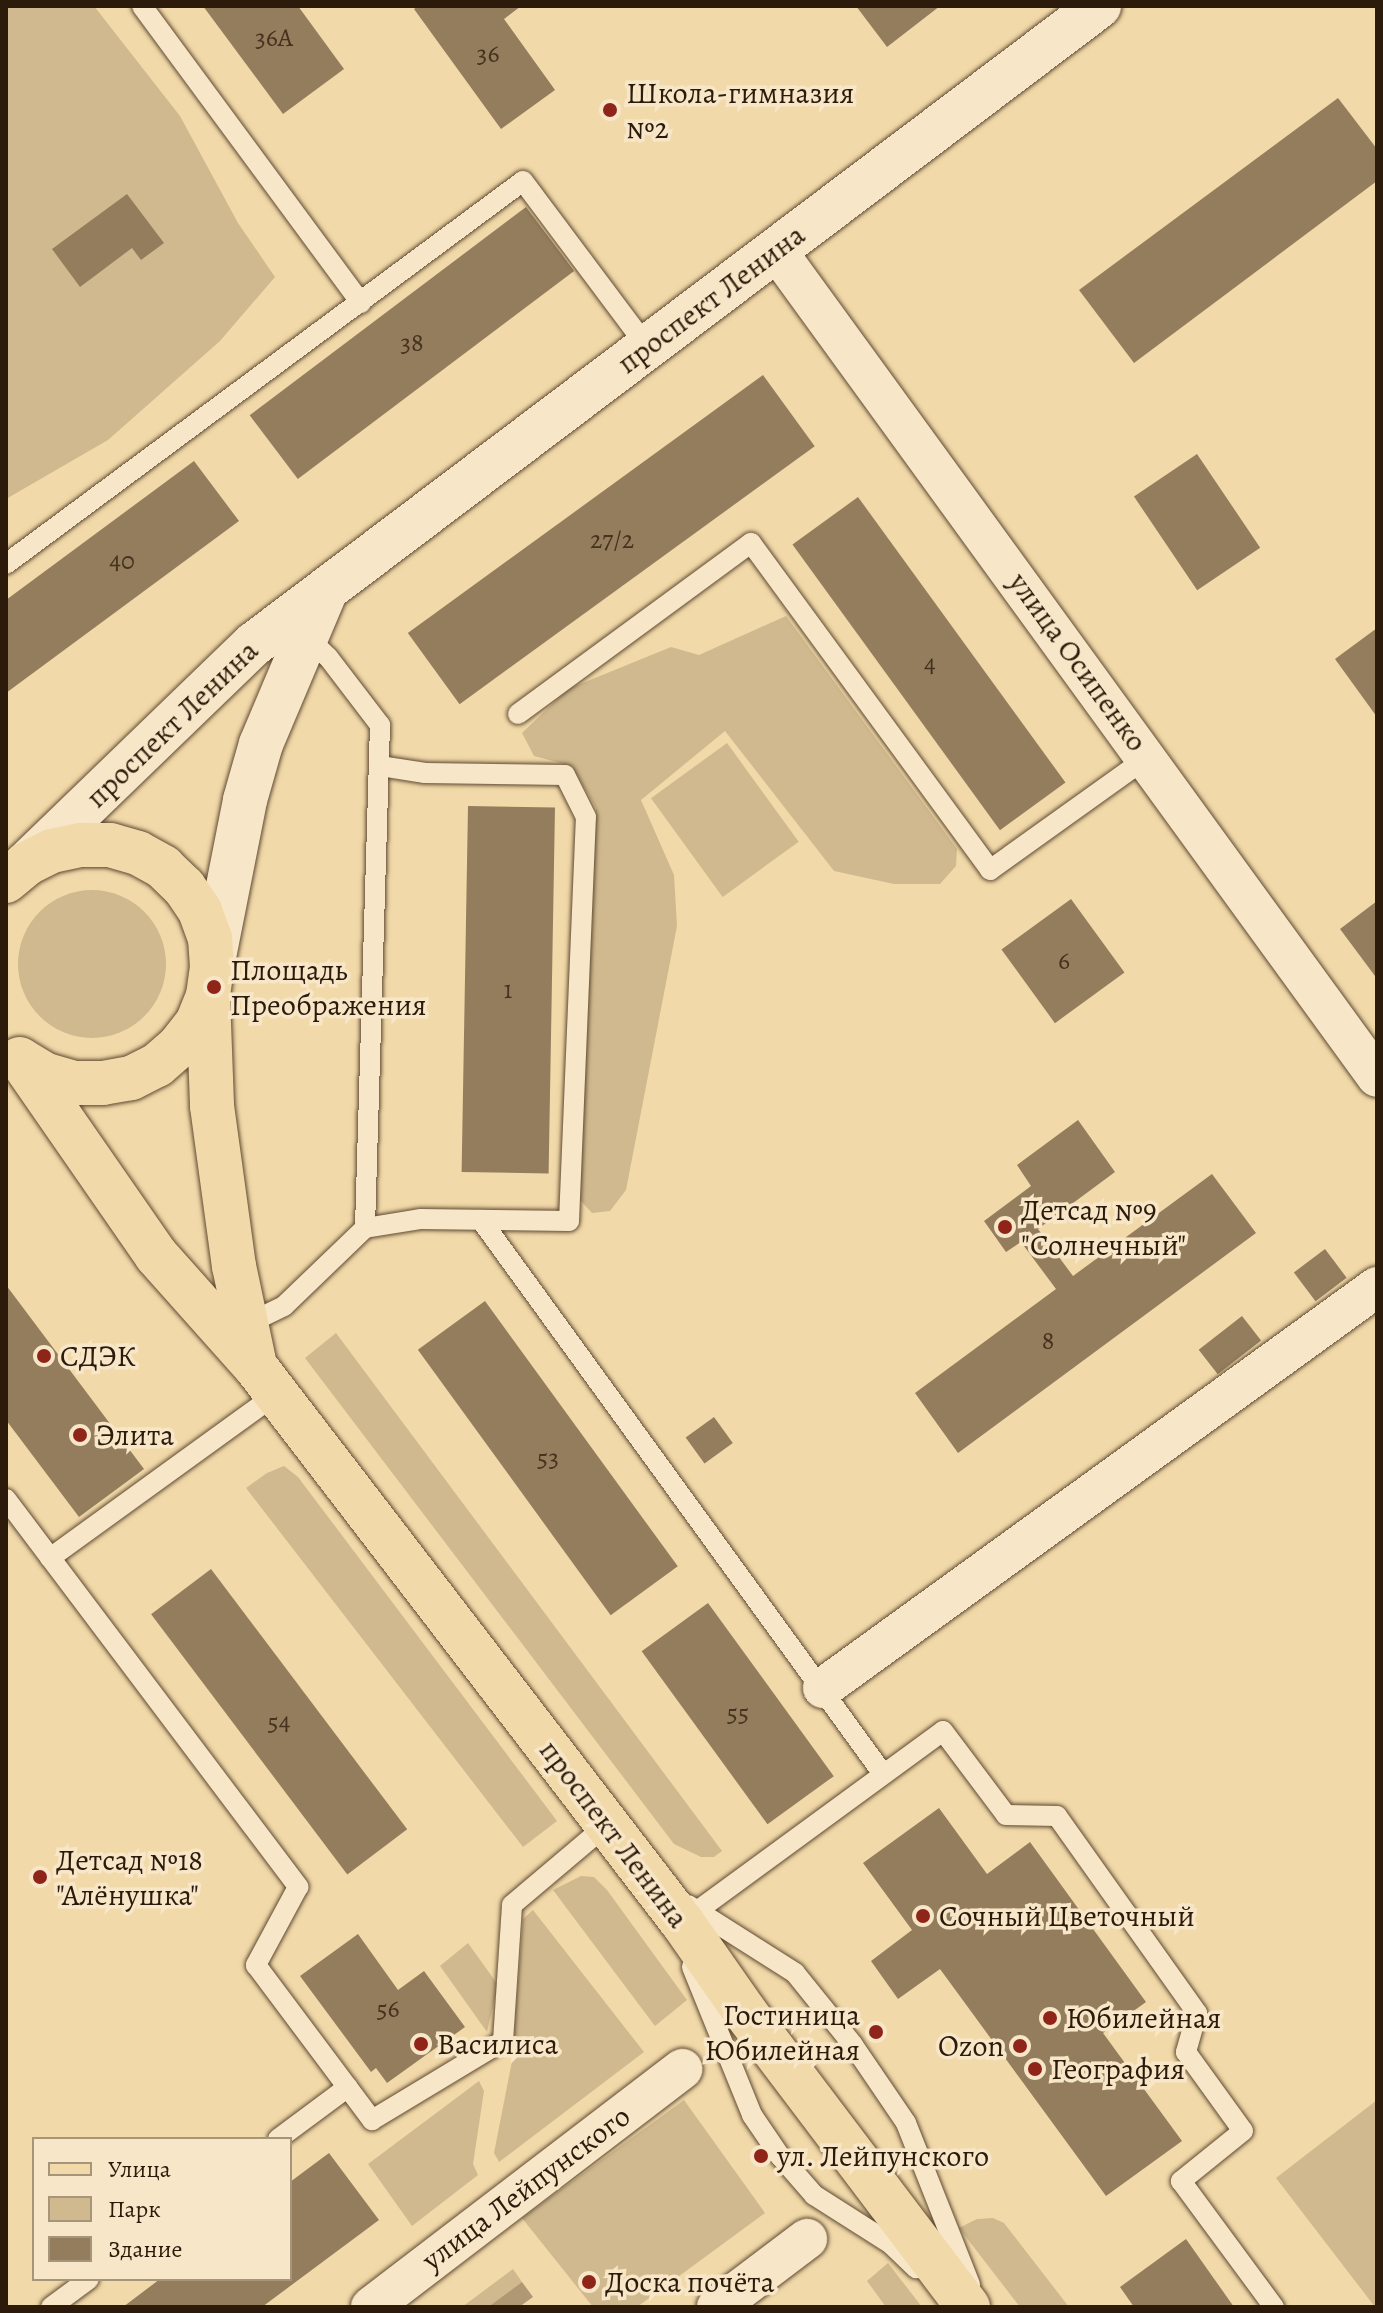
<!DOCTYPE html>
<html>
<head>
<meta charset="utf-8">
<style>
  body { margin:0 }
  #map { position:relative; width:1383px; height:2313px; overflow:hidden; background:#f2d9a9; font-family:Alegreya,serif }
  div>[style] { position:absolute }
  .green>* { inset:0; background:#d0b98e; transform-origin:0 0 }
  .round { border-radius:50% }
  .water>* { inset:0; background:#af9873 }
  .building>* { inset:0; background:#937d5d; transform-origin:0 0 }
  .roads { filter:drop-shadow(0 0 2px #5e4a32) drop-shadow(0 0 2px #5e4a32) }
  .lane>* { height:20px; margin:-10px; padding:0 10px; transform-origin:10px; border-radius:10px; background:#f7e6c7 }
  .street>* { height:40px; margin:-20px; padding:0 20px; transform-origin:20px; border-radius:20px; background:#f7e6c7 }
  .secondary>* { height:44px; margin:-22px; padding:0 22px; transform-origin:22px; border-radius:22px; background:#f7e6c7 }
  .primary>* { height:44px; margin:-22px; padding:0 22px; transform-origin:22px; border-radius:22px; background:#f2d9a9 }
  .dots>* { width:22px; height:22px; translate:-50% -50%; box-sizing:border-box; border:4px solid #f7e6c7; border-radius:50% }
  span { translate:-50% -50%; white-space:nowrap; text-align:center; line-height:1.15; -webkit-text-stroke:7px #f7e6c7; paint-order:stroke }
  .number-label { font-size:26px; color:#46331f }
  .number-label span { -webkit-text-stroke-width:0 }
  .poi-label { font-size:30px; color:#2c1a0a }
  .left { translate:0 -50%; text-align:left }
  .right { translate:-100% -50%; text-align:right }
  .street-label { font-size:30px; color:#2c1a0a }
  .frame { position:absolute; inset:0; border:8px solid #2c1a0a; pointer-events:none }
  .legend { position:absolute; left:32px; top:2137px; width:260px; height:144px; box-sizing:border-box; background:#f7e6c7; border:2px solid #a6947b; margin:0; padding:10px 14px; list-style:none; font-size:24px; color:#2c1a0a }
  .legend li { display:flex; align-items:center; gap:16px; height:40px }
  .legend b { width:40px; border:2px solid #a6947b }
</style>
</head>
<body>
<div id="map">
  <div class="green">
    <i style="clip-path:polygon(6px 6px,94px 6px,180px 116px,238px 223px,275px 277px,220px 341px,108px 440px,6px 499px)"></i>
    <i style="clip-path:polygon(786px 616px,957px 849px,956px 866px,940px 884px,894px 884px,834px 871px,725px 731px,641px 800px,674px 875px,677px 926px,626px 1190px,610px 1211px,592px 1213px,579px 1199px,596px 808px,572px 766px,534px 756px,522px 733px,568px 689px,671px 647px,699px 655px)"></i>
    <i style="left:727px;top:743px;width:122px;height:94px;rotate:54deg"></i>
    <i class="round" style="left:18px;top:890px;width:148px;height:148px"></i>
    <i style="clip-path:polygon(336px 1333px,722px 1851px,714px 1857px,701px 1857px,674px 1844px,305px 1358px)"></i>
    <i style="clip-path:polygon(284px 1466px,298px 1477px,557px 1821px,523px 1847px,246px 1488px,267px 1473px)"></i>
    <i style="clip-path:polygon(581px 1876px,594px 1877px,607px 1890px,687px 2000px,655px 2026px,553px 1890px)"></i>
    <i style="clip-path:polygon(533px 1910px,644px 2052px,499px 2162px,494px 2153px,512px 2061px,523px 1919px)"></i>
    <i style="clip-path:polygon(468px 1943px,498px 1985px,487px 2032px,440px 1966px)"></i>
    <i style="clip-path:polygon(479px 2081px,484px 2091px,473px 2164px,478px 2175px,412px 2226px,368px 2164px)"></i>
    <i style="clip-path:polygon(684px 2100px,765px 2213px,637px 2307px,593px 2307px,522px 2218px)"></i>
    <i style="clip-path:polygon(1377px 2100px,1377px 2307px,1375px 2307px,1276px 2178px)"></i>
    <i style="clip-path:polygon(993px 2218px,1004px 2223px,1069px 2307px,1020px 2307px,959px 2228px,977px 2219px)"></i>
    <i style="clip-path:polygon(888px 2263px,922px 2307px,886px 2307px,867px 2281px)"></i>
    <i style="clip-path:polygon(513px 2269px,522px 2282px,488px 2307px,462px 2307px)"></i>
  </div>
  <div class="water">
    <i style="clip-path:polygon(522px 2282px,533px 2297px,519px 2307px,488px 2307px)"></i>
  </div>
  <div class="building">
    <i style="clip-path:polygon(203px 6px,298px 6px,344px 69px,283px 114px)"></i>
    <i style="clip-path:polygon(418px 6px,521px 6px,504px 19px,555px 90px,501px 129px,414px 9px)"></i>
    <i style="clip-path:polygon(856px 6px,940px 6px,887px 47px)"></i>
    <i style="clip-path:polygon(1338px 98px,1377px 149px,1377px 181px,1134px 363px,1079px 290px)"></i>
    <i style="clip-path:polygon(127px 194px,164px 243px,141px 260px,132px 248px,80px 287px,52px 249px)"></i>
    <i style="left:526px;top:207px;width:80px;height:346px;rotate:53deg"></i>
    <i style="left:763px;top:375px;width:88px;height:439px;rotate:54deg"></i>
    <i style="left:1197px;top:454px;width:113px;height:76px;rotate:56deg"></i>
    <i style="clip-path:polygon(194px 461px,239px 521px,6px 693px,6px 600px)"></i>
    <i style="left:858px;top:497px;width:353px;height:81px;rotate:54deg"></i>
    <i style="clip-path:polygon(1377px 628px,1377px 717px,1335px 659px)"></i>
    <i style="left:468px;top:806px;width:87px;height:366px;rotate:1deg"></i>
    <i style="left:1071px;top:899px;width:91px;height:86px;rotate:54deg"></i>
    <i style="clip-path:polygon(1377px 901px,1377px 974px,1375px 976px,1340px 929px)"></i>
    <i style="clip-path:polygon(1078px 1120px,1115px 1172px,1038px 1229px,1073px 1276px,1212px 1174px,1256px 1233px,958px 1453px,915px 1393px,1056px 1289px,1021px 1242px,1006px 1252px,984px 1221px,1031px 1186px,1017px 1165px)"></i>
    <i style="left:1325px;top:1249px;width:36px;height:39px;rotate:53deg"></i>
    <i style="clip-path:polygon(6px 1285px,144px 1469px,79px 1517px,6px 1420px)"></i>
    <i style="left:485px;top:1301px;width:328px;height:83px;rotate:54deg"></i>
    <i style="left:1242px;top:1316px;width:31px;height:55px;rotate:52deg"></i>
    <i style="left:714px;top:1417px;width:32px;height:35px;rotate:54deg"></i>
    <i style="left:211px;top:1569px;width:326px;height:75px;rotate:53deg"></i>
    <i style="left:708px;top:1603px;width:214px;height:82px;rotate:54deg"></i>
    <i style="clip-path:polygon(939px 1808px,987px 1874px,1030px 1842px,1146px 2002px,1103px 2033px,1182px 2141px,1106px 2196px,940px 1969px,898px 1999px,871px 1961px,912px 1930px,863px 1863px)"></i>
    <i style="clip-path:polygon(358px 1934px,398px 1990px,424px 1971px,465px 2027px,387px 2083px,376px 2068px,371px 2072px,300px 1976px)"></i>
    <i style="clip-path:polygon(329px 2153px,379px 2220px,262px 2307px,123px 2307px,160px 2279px,290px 2279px,290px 2182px)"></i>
    <i style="clip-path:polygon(1186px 2239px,1234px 2307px,1134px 2307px,1120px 2287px)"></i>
  </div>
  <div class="roads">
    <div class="lane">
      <i style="left:142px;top:6px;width:369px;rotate:53.6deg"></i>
      <i style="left:6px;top:564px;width:643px;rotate:-36.53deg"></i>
      <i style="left:523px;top:181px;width:207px;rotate:53.2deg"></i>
      <i style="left:305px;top:635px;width:32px;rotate:44deg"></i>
      <i style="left:328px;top:657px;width:86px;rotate:52.6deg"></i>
      <i style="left:380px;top:725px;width:503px;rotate:91.71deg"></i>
      <i style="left:365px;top:1228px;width:57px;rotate:-9.1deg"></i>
      <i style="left:421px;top:1219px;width:148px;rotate:0.8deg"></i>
      <i style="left:569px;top:1221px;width:404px;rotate:-87.6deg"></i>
      <i style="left:586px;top:817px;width:47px;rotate:-116.6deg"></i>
      <i style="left:565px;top:775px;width:140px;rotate:-179.2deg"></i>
      <i style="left:425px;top:773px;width:46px;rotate:-171.2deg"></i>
      <i style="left:518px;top:714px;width:289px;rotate:-36.3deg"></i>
      <i style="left:751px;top:543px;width:405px;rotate:53.8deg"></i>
      <i style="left:990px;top:870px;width:194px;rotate:-35.6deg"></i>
      <i style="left:481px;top:1220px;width:684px;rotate:54.03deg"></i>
      <i style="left:245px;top:1325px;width:43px;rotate:-26deg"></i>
      <i style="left:284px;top:1306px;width:112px;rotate:-43.9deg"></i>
      <i style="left:6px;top:1499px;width:486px;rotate:53deg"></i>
      <i style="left:298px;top:1887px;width:89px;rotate:118.3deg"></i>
      <i style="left:256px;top:1965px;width:194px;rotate:53.2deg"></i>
      <i style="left:372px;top:2120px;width:153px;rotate:-31.1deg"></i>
      <i style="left:503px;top:2041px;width:136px;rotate:-86.2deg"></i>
      <i style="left:512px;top:1905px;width:126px;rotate:-40.2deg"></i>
      <i style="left:50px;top:1558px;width:278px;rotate:-35.9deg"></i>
      <i style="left:688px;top:1905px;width:127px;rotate:32.4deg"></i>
      <i style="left:795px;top:1973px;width:92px;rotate:51.1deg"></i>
      <i style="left:853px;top:2045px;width:94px;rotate:55.8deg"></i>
      <i style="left:906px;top:2123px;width:174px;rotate:68.4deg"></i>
      <i style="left:682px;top:1922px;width:323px;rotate:-36.2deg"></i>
      <i style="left:943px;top:1731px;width:105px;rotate:53.1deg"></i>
      <i style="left:1006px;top:1815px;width:51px;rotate:1.1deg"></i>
      <i style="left:1057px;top:1816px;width:242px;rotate:54.6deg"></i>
      <i style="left:1197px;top:2013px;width:41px;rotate:105.8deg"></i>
      <i style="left:1186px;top:2052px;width:97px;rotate:54.2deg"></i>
      <i style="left:1243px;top:2131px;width:80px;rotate:141.1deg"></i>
      <i style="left:1181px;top:2181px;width:157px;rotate:53.6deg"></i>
      <i style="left:692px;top:1967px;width:160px;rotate:67.9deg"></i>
      <i style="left:752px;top:2115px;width:50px;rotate:55.7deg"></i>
      <i style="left:780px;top:2156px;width:52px;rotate:48.9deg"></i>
      <i style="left:814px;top:2195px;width:91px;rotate:32.5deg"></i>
      <i style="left:891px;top:2244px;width:35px;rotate:44deg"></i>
      <i style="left:278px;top:2139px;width:87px;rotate:-36.6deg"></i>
      <i style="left:51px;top:2307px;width:47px;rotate:-36.4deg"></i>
    </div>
    <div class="street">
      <i style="left:776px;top:250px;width:1022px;rotate:53.99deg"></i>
      <i style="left:823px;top:1688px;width:684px;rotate:-35.9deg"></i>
      <i style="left:371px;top:2307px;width:392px;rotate:-37.4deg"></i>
      <i style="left:717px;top:2307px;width:113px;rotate:-37.1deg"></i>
    </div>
    <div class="secondary">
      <i style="left:26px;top:864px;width:317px;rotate:-44deg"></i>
      <i style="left:254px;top:644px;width:1059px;rotate:-37.05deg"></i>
      <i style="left:212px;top:967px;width:170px;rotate:-78.8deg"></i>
      <i style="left:245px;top:800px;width:58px;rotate:-74.1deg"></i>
      <i style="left:261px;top:744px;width:162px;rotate:-67.1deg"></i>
    </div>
    <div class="primary">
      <i style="left:6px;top:881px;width:26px;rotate:-40deg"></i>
      <i style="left:26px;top:864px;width:29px;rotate:-27deg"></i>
      <i style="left:52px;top:851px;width:30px;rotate:-12deg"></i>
      <i style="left:81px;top:845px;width:29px"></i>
      <i style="left:110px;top:845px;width:29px;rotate:16deg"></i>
      <i style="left:138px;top:853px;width:29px;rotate:29deg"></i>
      <i style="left:163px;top:867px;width:29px;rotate:44deg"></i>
      <i style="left:184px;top:887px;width:29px;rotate:56deg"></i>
      <i style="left:200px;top:911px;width:29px;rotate:70deg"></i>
      <i style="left:210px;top:938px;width:29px;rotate:86deg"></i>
      <i style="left:212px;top:967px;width:29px;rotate:98deg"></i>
      <i style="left:208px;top:996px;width:29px;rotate:112deg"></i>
      <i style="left:197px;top:1023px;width:29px;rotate:128deg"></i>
      <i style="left:179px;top:1046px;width:29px;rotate:139deg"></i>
      <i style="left:157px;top:1065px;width:29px;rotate:153deg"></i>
      <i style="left:131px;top:1078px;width:28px;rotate:170deg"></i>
      <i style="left:103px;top:1083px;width:29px;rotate:180deg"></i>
      <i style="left:74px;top:1083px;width:29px;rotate:-164deg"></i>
      <i style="left:46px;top:1075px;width:31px;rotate:-149deg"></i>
      <i style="left:208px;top:996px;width:110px;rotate:87.9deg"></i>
      <i style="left:212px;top:1106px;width:162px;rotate:82.2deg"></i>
      <i style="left:234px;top:1266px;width:102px;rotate:78.1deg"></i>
      <i style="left:21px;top:1060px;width:237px;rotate:55.3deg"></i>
      <i style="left:156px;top:1255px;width:149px;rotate:48.3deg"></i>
      <i style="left:255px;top:1366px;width:701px;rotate:52.48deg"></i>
      <i style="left:682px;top:1922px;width:110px;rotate:55deg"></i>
      <i style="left:745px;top:2012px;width:370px;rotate:52.9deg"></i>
    </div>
  </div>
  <div class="dots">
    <i style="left:610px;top:110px;background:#8f2418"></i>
    <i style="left:214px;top:987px;background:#8f2418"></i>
    <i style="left:1005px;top:1227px;background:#8f2418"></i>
    <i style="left:44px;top:1356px;background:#8f2418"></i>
    <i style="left:80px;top:1435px;background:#8f2418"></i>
    <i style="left:40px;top:1877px;background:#8f2418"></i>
    <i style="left:923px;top:1916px;background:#8f2418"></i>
    <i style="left:1050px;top:2018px;background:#8f2418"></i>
    <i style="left:876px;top:2032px;background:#8f2418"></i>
    <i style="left:421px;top:2044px;background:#8f2418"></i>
    <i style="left:1020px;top:2046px;background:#8f2418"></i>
    <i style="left:1035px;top:2069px;background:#8f2418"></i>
    <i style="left:761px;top:2156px;background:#8f2418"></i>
    <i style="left:589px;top:2282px;background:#8f2418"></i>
  </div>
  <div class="number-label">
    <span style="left:274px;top:38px">36А</span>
    <span style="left:488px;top:54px">36</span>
    <span style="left:412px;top:343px">38</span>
    <span style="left:612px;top:540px">27/2</span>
    <span style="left:122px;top:561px">40</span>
    <span style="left:930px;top:664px">4</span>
    <span style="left:1064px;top:961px">6</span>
    <span style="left:508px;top:990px">1</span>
    <span style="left:1048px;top:1341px">8</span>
    <span style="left:548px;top:1458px">53</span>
    <span style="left:738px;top:1713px">55</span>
    <span style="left:279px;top:1722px">54</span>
    <span style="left:388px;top:2009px">56</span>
  </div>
  <div class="poi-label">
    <span class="left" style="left:626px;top:110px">Школа-гимназия<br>№2</span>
    <span class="left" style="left:230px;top:987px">Площадь<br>Преображения</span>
    <span class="left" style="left:1021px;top:1227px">Детсад №9<br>"Солнечный"</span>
    <span class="left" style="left:60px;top:1356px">СДЭК</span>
    <span class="left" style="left:96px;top:1435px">Элита</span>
    <span class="left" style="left:56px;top:1877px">Детсад №18<br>"Алёнушка"</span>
    <span class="left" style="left:939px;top:1916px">Сочный Цветочный</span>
    <span class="right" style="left:860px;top:2032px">Гостиница<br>Юбилейная</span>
    <span class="left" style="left:1066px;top:2018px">Юбилейная</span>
    <span class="left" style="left:437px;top:2044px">Василиса</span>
    <span class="right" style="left:1004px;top:2046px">Ozon</span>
    <span class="left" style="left:1051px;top:2069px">География</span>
    <span class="left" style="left:777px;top:2156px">ул. Лейпунского</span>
    <span class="left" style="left:605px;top:2282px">Доска почёта</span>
  </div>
  <div class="street-label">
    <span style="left:711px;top:299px;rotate:-37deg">проспект Ленина</span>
    <span style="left:1078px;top:662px;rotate:54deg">улица Осипенко</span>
    <span style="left:172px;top:724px;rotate:-44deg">проспект Ленина</span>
    <span style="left:614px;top:1834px;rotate:53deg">проспект Ленина</span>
    <span style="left:526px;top:2188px;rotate:-37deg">улица Лейпунского</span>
  </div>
  <div class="frame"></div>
  <ul class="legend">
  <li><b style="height:10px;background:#f2d9a9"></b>Улица</li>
  <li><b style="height:22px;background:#d0b98e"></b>Парк</li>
  <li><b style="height:22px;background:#937d5d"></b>Здание</li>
  </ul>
</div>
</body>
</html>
